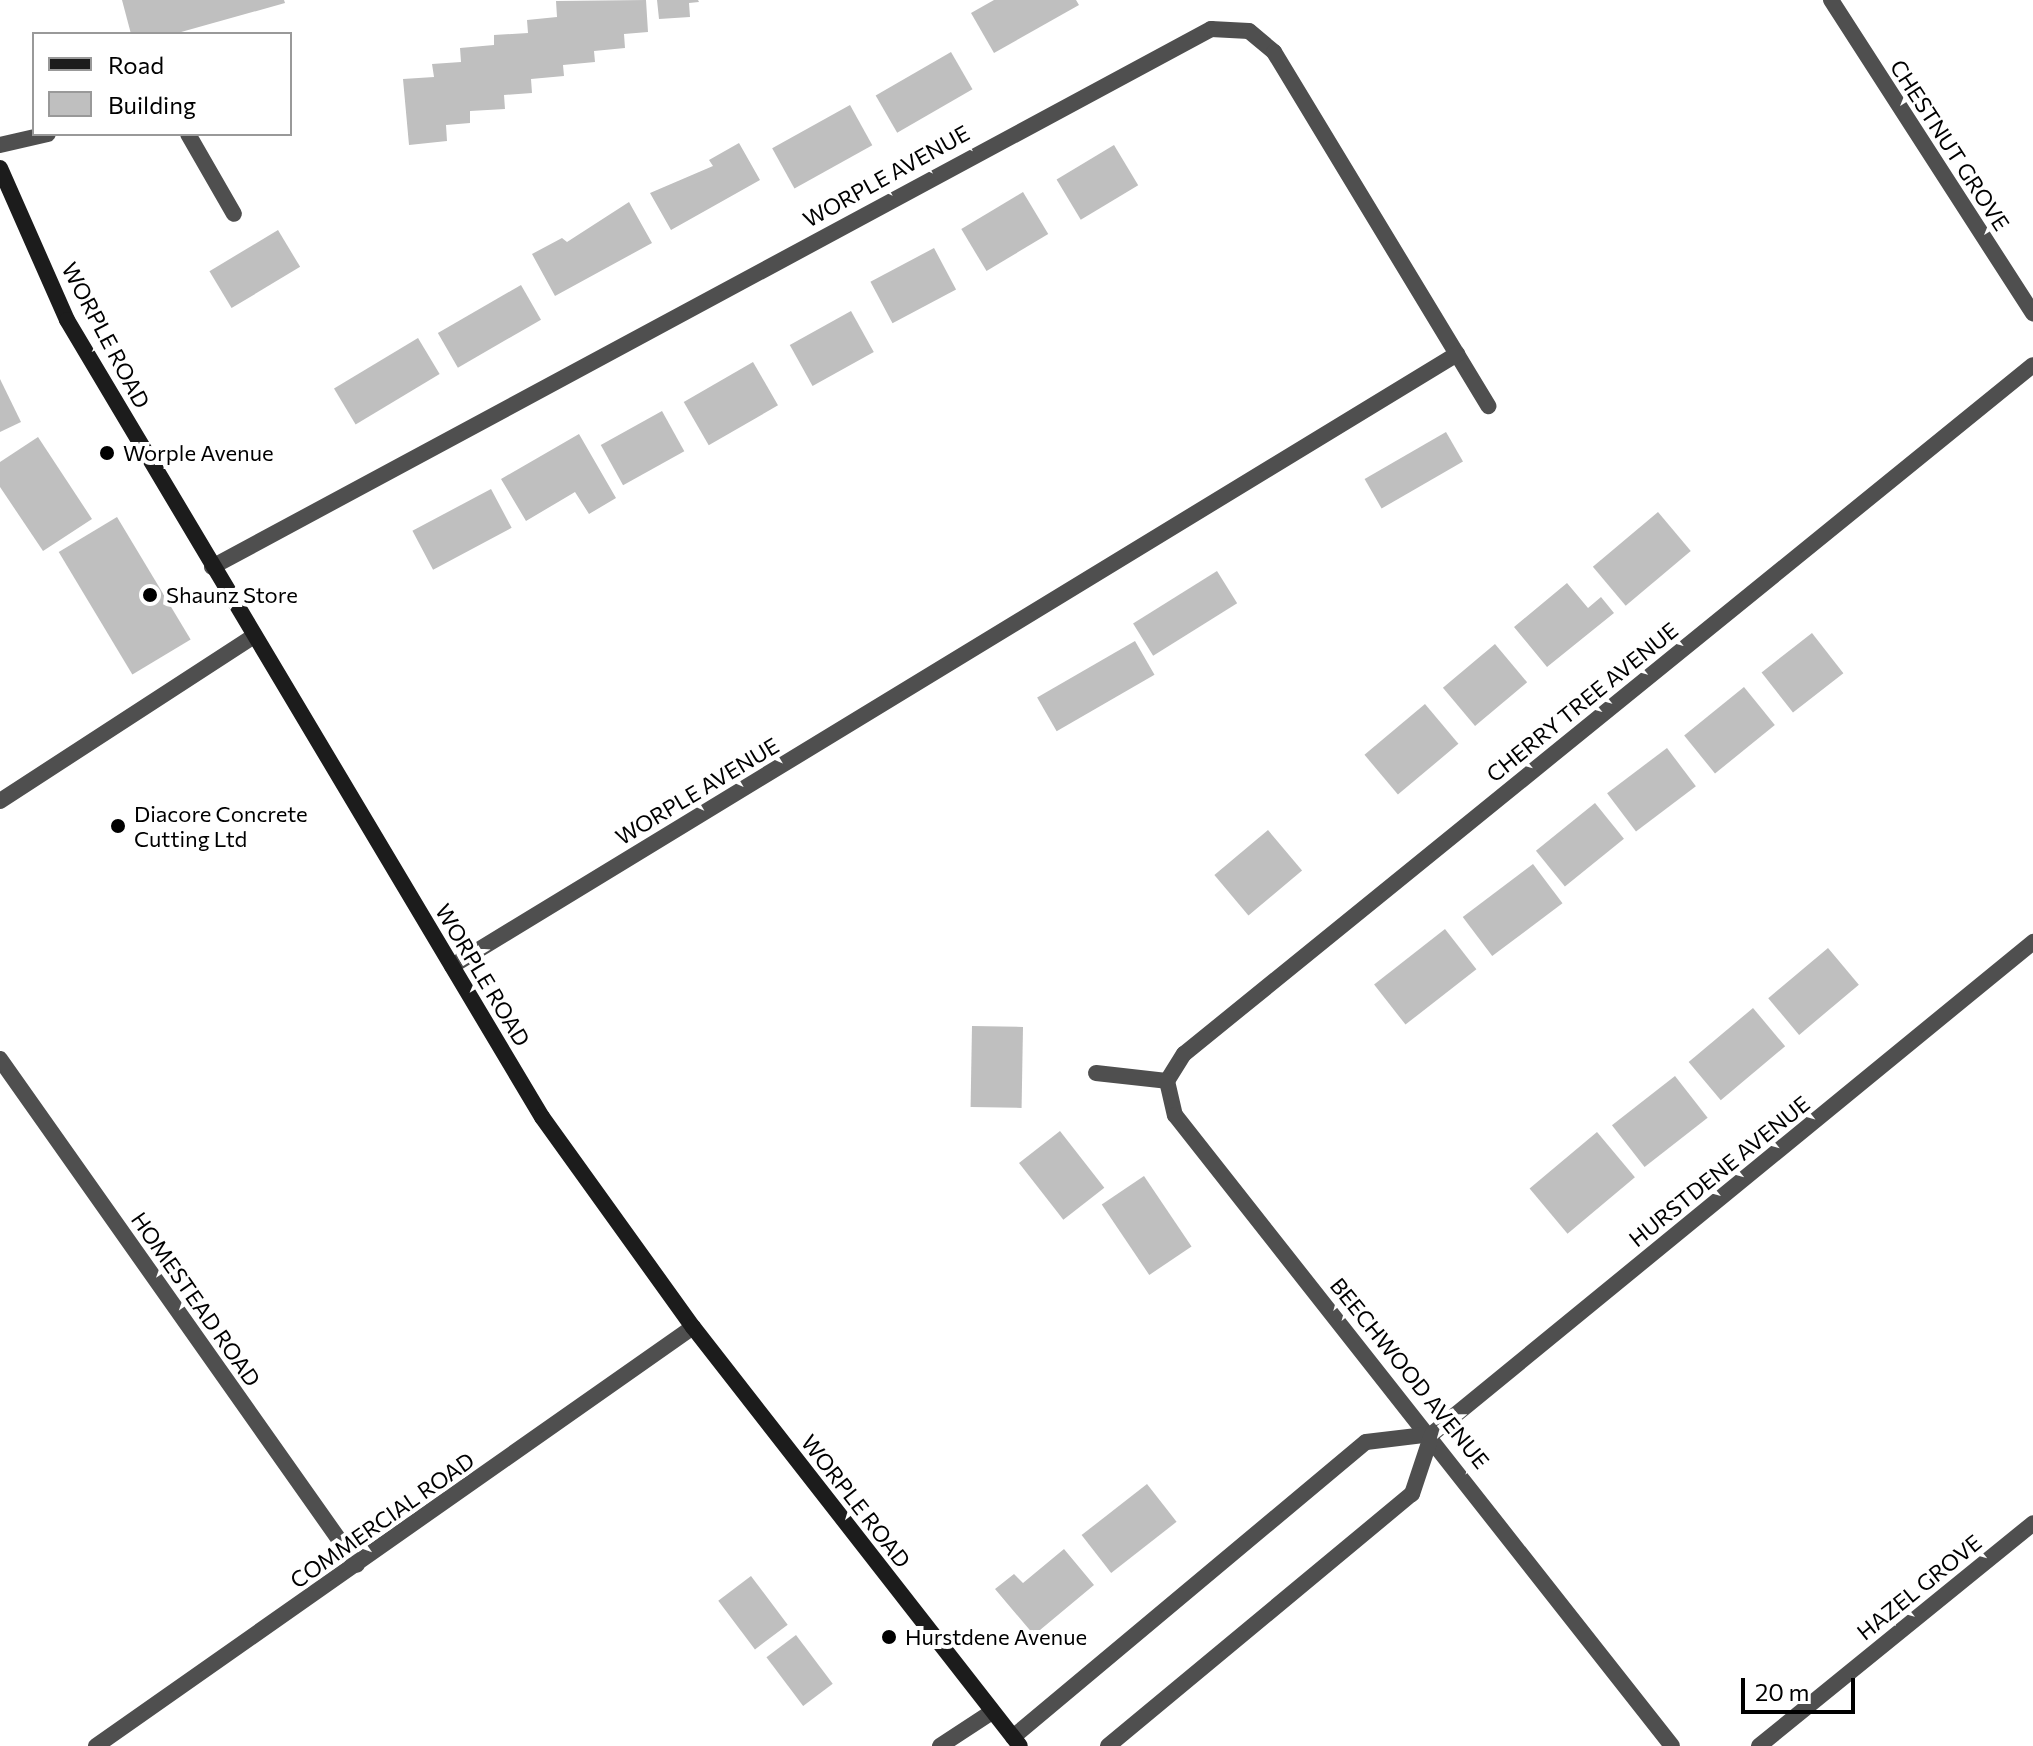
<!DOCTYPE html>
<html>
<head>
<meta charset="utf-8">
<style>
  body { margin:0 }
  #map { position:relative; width:2033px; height:1746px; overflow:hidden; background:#fff; font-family:Commissioner,sans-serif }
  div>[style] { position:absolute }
  .building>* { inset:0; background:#bfbfbf; transform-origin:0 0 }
  .lane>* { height:16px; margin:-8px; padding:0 8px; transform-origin:8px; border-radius:8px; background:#4f4f4f }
  .street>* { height:16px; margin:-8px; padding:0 8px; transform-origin:8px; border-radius:8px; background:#4f4f4f }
  .secondary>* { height:16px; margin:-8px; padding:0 8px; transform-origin:8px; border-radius:8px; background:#1c1c1c }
  .dots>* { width:22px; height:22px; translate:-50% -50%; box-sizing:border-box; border:4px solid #fff; border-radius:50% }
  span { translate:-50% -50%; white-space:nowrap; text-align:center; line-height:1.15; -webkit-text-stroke:8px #fff; paint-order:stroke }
  .street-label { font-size:22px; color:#000 }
  .poi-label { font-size:22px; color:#000 }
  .left { translate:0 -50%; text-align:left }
  .legend { position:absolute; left:32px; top:32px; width:260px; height:104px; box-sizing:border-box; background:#fff; border:2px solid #999; margin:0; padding:10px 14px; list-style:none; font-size:24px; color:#000 }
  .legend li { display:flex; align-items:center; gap:16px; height:40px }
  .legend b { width:40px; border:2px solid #999 }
  .scale { position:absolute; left:1741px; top:1678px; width:114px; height:36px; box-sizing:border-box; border:4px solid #000; border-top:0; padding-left:10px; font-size:24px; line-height:28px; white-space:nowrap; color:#000; -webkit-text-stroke:6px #fff; paint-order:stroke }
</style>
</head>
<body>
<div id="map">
  <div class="building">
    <i style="clip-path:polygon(122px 0,284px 0,285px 3px,174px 34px,131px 34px)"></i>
    <i style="clip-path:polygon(646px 0,648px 32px,624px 34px,625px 48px,594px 51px,595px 62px,563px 65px,564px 76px,531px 79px,532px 93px,504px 95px,505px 109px,470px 111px,470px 123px,446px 125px,447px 141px,409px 145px,403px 79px,434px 77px,432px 64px,461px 62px,460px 48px,494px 45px,494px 35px,528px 33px,527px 20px,557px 17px,556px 1px)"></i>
    <i style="clip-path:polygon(657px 0,698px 0,699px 2px,689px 3px,690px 17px,659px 19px)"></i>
    <i style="clip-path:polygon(994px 0,1076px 0,1079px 5px,994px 53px,971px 13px)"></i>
    <i style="left:951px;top:52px;width:43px;height:87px;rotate:60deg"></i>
    <i style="left:850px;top:105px;width:46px;height:89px;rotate:61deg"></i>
    <i style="clip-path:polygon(739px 143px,760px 180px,671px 230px,650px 193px,713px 166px,709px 160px)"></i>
    <i style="left:1114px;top:145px;width:47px;height:67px;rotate:59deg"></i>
    <i style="left:1023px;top:192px;width:49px;height:72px;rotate:59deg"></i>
    <i style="clip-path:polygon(629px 202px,652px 243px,555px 296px,532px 254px,562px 238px,567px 242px)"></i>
    <i style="left:278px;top:230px;width:43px;height:80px;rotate:59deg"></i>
    <i style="left:934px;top:248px;width:47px;height:72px;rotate:62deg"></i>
    <i style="left:521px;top:285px;width:40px;height:96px;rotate:60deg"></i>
    <i style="left:851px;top:311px;width:47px;height:70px;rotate:61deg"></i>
    <i style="left:418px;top:338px;width:42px;height:98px;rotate:59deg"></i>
    <i style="left:753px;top:362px;width:50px;height:80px;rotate:60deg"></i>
    <i style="clip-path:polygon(0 379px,21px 422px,0 432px)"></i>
    <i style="left:662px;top:411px;width:46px;height:70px;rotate:61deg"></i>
    <i style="left:1446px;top:432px;width:34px;height:94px;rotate:60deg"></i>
    <i style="clip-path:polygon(579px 434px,616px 498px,589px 514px,575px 492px,526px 521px,501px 479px)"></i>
    <i style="clip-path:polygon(38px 437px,92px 519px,43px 551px,0 487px,0 462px)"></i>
    <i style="left:491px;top:489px;width:44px;height:89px;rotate:62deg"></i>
    <i style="left:1658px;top:512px;width:51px;height:85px;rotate:50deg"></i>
    <i style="left:117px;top:517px;width:143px;height:68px;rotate:59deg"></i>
    <i style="left:1217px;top:571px;width:38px;height:99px;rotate:58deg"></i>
    <i style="clip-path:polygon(1567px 583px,1588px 608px,1601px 597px,1614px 613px,1547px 667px,1514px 627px)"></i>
    <i style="left:1812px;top:633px;width:51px;height:64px;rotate:52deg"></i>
    <i style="left:1135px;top:641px;width:39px;height:113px;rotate:60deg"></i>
    <i style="left:1495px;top:644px;width:50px;height:68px;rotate:50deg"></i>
    <i style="left:1744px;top:687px;width:49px;height:77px;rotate:51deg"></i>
    <i style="left:1425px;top:704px;width:52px;height:79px;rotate:50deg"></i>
    <i style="left:1667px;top:748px;width:48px;height:75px;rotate:53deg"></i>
    <i style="left:1595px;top:803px;width:46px;height:76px;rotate:51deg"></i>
    <i style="left:1268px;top:830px;width:53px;height:70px;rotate:50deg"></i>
    <i style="left:1533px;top:864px;width:49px;height:88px;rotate:53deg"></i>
    <i style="left:1445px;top:929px;width:51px;height:90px;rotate:52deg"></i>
    <i style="left:1828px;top:948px;width:48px;height:78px;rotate:50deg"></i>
    <i style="left:1753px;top:1008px;width:50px;height:84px;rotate:50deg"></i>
    <i style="left:972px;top:1026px;width:51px;height:81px;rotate:1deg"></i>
    <i style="left:1675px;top:1076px;width:53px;height:80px;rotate:52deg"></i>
    <i style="left:1060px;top:1131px;width:72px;height:52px;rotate:52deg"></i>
    <i style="left:1597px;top:1132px;width:59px;height:88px;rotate:50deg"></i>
    <i style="left:1144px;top:1176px;width:85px;height:51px;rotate:56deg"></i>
    <i style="left:1147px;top:1484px;width:48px;height:83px;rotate:52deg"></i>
    <i style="clip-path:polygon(1064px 1549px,1094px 1585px,1034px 1635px,995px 1589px,1014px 1574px,1023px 1583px)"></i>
    <i style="left:751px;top:1576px;width:61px;height:41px;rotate:53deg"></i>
    <i style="left:796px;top:1635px;width:61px;height:37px;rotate:53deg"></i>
  </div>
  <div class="lane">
    <i style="left:188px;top:134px;width:92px;rotate:60.1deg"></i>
    <i style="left:0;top:145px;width:49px;rotate:-12.9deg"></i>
  </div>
  <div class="street">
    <i style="left:1831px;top:0;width:373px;rotate:57.2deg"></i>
    <i style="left:212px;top:567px;width:1135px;rotate:-28.3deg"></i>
    <i style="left:1211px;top:29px;width:38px;rotate:3deg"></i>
    <i style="left:1249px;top:31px;width:33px;rotate:40deg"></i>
    <i style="left:1274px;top:52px;width:414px;rotate:58.8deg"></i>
    <i style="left:0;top:801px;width:302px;rotate:-33deg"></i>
    <i style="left:452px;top:966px;width:1177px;rotate:-31.34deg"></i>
    <i style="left:0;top:1059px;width:619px;rotate:54.8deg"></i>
    <i style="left:1096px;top:1073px;width:71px;rotate:6.4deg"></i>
    <i style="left:1167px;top:1081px;width:32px;rotate:-58deg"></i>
    <i style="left:1184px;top:1054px;width:1093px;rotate:-39.06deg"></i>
    <i style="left:1167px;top:1081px;width:35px;rotate:77deg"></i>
    <i style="left:1175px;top:1115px;width:803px;rotate:51.77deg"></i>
    <i style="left:1013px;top:1737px;width:460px;rotate:-39.9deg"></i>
    <i style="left:1366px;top:1442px;width:66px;rotate:-6.9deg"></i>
    <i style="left:1432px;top:1434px;width:777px;rotate:-39.3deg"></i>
    <i style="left:96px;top:1746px;width:729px;rotate:-35.06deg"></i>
    <i style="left:940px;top:1746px;width:62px;rotate:-33.2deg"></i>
    <i style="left:1108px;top:1746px;width:395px;rotate:-39.7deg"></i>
    <i style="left:1412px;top:1494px;width:63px;rotate:-71.6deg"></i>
    <i style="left:1759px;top:1746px;width:353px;rotate:-39.1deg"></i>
  </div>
  <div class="secondary">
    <i style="left:0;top:168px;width:166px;rotate:66.2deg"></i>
    <i style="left:67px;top:320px;width:928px;rotate:59.21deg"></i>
    <i style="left:542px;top:1117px;width:259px;rotate:54.3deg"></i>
    <i style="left:693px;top:1327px;width:531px;rotate:52.03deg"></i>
  </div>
  <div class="dots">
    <i style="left:107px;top:453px;background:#000"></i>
    <i style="left:150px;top:595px;background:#000"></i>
    <i style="left:118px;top:826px;background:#000"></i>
    <i style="left:889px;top:1637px;background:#000"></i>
  </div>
  <div class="street-label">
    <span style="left:1950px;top:145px;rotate:57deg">CHESTNUT GROVE</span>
    <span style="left:886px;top:176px;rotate:-29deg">WORPLE AVENUE</span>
    <span style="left:106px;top:335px;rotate:62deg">WORPLE ROAD</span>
    <span style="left:1582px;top:702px;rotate:-39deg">CHERRY TREE AVENUE</span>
    <span style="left:697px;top:791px;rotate:-31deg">WORPLE AVENUE</span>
    <span style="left:483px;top:975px;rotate:59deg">WORPLE ROAD</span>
    <span style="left:1719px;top:1171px;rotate:-39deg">HURSTDENE AVENUE</span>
    <span style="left:196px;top:1299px;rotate:55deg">HOMESTEAD ROAD</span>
    <span style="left:1410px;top:1373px;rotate:51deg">BEECHWOOD AVENUE</span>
    <span style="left:856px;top:1501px;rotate:52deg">WORPLE ROAD</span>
    <span style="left:382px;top:1520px;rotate:-35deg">COMMERCIAL ROAD</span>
    <span style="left:1919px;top:1587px;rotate:-39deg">HAZEL GROVE</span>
  </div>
  <div class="poi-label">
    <span class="left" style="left:123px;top:453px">Worple Avenue</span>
    <span class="left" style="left:166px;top:595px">Shaunz Store</span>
    <span class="left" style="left:134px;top:826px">Diacore Concrete<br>Cutting Ltd</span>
    <span class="left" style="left:905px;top:1637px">Hurstdene Avenue</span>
  </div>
  <ul class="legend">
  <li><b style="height:10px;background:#1c1c1c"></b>Road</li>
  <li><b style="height:22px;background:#bfbfbf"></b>Building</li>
  </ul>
  <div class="scale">20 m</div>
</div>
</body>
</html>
